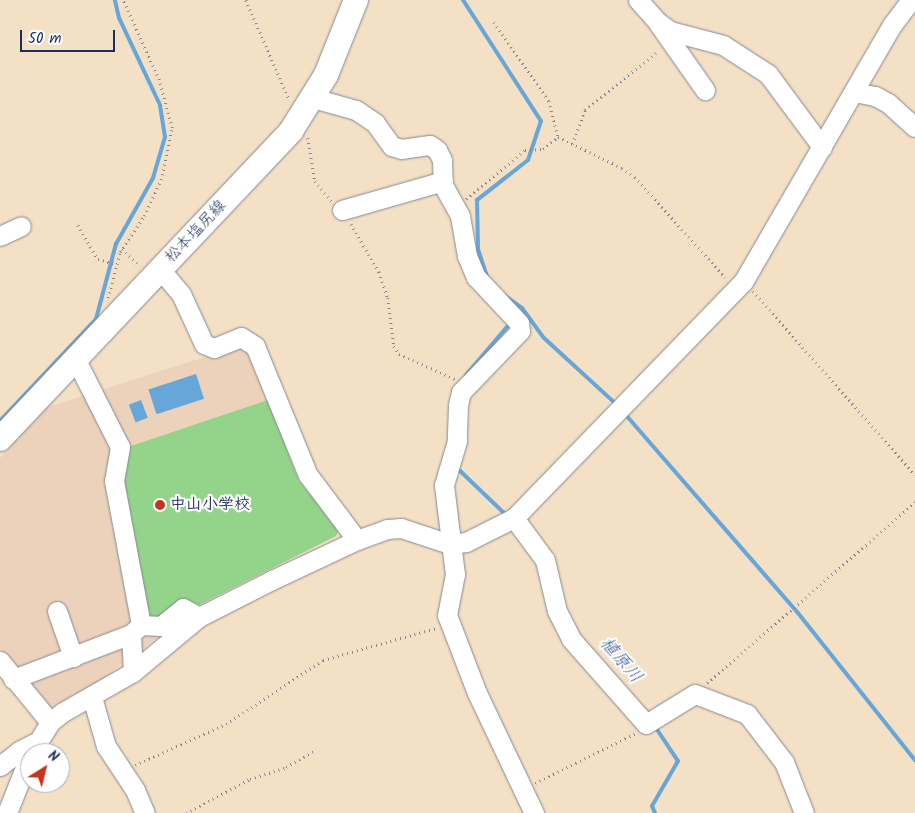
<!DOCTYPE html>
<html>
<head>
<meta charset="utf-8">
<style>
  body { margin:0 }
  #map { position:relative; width:915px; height:813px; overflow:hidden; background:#f3e0c5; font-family:Kalam,"Klee One",sans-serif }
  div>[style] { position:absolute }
  .built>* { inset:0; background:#edd2bb }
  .green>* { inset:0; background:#94d48a }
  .water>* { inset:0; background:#67a6d9; transform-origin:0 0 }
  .stream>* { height:4px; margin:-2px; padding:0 2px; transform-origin:2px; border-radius:2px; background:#67a6d9 }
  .path>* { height:2.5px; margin-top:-1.25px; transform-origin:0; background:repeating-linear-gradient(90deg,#878892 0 1px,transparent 0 5px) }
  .roads { filter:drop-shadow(0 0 1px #878892) drop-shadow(0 0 1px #878892) }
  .minor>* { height:19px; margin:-9.5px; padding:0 9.5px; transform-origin:9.5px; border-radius:9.5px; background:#fff }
  .major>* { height:24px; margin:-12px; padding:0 12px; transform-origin:12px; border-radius:12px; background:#fff }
  .dots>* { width:14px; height:14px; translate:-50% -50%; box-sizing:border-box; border:2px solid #fff; border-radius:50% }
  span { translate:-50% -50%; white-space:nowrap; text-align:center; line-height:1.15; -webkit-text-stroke:4.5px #fff; paint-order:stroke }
  .street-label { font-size:16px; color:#1b2f5e }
  .poi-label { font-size:16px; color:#1b2f5e; font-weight:700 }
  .left { translate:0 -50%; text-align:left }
  .water-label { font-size:18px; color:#395f8f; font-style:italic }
  .north { position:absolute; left:20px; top:743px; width:50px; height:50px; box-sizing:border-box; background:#fff; border:1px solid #a4acbf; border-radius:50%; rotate:36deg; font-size:14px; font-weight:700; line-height:20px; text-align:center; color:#1b2f5e }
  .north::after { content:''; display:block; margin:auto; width:18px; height:22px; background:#c8321e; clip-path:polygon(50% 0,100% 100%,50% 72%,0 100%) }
  .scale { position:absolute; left:20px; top:30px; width:95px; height:22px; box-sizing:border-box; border:2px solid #1b2f5e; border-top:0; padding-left:6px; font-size:15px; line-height:18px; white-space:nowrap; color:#1b2f5e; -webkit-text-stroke:4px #fff; paint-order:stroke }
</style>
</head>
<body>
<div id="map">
  <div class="built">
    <i style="clip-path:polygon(239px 346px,249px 351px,299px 481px,339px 529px,336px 536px,199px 605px,99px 682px,44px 711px,8px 668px,0 648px,0 458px,45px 408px)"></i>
  </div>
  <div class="green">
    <i style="clip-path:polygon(268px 400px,299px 481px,339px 529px,336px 536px,199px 605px,185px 600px,146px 624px,118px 480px,125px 448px)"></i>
  </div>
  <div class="water">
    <i style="left:196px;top:374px;width:26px;height:50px;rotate:72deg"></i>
    <i style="left:141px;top:400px;width:19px;height:13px;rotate:69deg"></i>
  </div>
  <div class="stream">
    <i style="left:463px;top:0;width:144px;rotate:57.2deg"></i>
    <i style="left:541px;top:121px;width:41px;rotate:108.4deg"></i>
    <i style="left:528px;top:160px;width:65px;rotate:141.9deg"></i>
    <i style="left:477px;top:200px;width:49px;rotate:88.8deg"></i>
    <i style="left:478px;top:249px;width:29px;rotate:72deg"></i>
    <i style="left:504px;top:295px;width:22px;rotate:36deg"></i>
    <i style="left:522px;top:308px;width:37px;rotate:54deg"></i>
    <i style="left:544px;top:338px;width:96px;rotate:42.5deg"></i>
    <i style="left:466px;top:375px;width:71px;rotate:-49.6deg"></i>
    <i style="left:625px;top:414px;width:264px;rotate:49deg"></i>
    <i style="left:798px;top:613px;width:188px;rotate:51.5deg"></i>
    <i style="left:0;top:421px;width:140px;rotate:-46.7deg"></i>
    <i style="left:96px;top:319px;width:78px;rotate:-75.1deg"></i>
    <i style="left:116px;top:244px;width:76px;rotate:-60.7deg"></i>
    <i style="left:153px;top:178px;width:43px;rotate:-73.7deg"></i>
    <i style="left:165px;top:137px;width:32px;rotate:-99deg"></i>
    <i style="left:160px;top:105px;width:96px;rotate:-115.2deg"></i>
    <i style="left:119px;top:18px;width:18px;rotate:-103deg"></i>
    <i style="left:456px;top:467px;width:68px;rotate:43.8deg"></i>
    <i style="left:654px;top:725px;width:43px;rotate:56.3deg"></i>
    <i style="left:678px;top:761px;width:52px;rotate:120deg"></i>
    <i style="left:652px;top:806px;width:8px;rotate:67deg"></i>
  </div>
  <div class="path">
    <i style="left:246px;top:0;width:110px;rotate:66.5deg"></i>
    <i style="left:494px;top:22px;width:96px;rotate:55.2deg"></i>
    <i style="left:549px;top:101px;width:37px;rotate:76deg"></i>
    <i style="left:308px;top:138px;width:44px;rotate:80.8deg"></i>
    <i style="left:315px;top:181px;width:26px;rotate:51deg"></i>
    <i style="left:572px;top:144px;width:36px;rotate:-69deg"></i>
    <i style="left:585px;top:110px;width:94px;rotate:-38.9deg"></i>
    <i style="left:466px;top:199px;width:77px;rotate:-39.7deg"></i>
    <i style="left:525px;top:150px;width:18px;rotate:-3deg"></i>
    <i style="left:543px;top:149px;width:19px;rotate:-39deg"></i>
    <i style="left:558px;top:137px;width:71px;rotate:25.8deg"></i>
    <i style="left:622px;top:168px;width:16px;rotate:35deg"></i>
    <i style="left:635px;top:177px;width:135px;rotate:48deg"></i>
    <i style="left:351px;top:224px;width:56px;rotate:59.7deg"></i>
    <i style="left:379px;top:272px;width:28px;rotate:71deg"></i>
    <i style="left:388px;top:298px;width:48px;rotate:82.9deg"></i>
    <i style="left:394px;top:346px;width:9px;rotate:58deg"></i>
    <i style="left:399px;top:354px;width:61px;rotate:24.1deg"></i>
    <i style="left:78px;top:225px;width:39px;rotate:60deg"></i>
    <i style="left:98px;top:259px;width:19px;rotate:16deg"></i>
    <i style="left:122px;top:249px;width:25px;rotate:43deg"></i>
    <i style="left:753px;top:291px;width:245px;rotate:48.6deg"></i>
    <i style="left:108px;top:298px;width:48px;rotate:-75.4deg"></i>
    <i style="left:120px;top:252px;width:43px;rotate:-56.3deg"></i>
    <i style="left:144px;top:216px;width:40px;rotate:-65deg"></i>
    <i style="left:161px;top:180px;width:53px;rotate:-78.1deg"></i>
    <i style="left:172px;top:128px;width:50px;rotate:-105.2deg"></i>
    <i style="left:159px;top:80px;width:88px;rotate:-114.2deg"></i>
    <i style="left:707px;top:683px;width:276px;rotate:-41deg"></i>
    <i style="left:135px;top:765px;width:100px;rotate:-24.3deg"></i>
    <i style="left:226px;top:724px;width:116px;rotate:-33.4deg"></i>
    <i style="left:323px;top:660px;width:118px;rotate:-15.7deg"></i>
    <i style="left:535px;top:783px;width:113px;rotate:-26.3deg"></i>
    <i style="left:186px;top:813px;width:72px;rotate:-28deg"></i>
    <i style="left:250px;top:779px;width:38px;rotate:-18deg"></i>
    <i style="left:286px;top:767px;width:32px;rotate:-30deg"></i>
  </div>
  <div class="roads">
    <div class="minor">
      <i style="left:638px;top:0;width:31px;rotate:48deg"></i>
      <i style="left:659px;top:23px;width:14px;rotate:36deg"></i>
      <i style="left:670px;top:31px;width:55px;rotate:14.8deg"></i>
      <i style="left:723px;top:45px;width:54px;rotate:32.8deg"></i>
      <i style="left:768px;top:74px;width:91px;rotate:53.5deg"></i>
      <i style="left:658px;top:23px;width:82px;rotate:55deg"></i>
      <i style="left:854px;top:92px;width:21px;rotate:11deg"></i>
      <i style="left:875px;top:96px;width:15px;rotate:28deg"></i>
      <i style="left:888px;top:103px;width:36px;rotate:42deg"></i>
      <i style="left:313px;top:98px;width:45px;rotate:15.6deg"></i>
      <i style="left:356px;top:110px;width:23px;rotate:34deg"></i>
      <i style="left:375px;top:123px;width:29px;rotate:54deg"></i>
      <i style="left:392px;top:146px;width:9px;rotate:18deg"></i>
      <i style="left:401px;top:149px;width:29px;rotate:-8deg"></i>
      <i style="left:430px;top:145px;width:9px;rotate:36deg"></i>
      <i style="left:437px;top:150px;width:11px;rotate:63deg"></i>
      <i style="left:442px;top:160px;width:25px;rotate:88deg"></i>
      <i style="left:443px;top:185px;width:35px;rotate:61deg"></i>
      <i style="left:460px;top:216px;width:41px;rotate:80.1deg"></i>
      <i style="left:467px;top:256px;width:23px;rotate:67deg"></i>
      <i style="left:476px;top:277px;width:63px;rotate:46.9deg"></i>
      <i style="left:519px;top:323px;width:8px;rotate:83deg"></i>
      <i style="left:520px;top:331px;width:85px;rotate:134deg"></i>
      <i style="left:461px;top:392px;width:13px;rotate:103deg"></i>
      <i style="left:458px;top:405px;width:36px;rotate:92deg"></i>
      <i style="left:457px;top:441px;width:46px;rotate:106.5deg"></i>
      <i style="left:444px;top:485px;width:90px;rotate:83deg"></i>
      <i style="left:455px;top:574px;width:42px;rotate:101deg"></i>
      <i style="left:447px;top:615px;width:84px;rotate:69deg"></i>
      <i style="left:477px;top:693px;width:133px;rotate:64.6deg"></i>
      <i style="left:342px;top:210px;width:105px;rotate:-16deg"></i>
      <i style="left:0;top:236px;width:23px;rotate:-25deg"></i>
      <i style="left:160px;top:269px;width:33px;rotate:50deg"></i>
      <i style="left:181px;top:294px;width:55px;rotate:65.3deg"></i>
      <i style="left:204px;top:344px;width:11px;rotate:22deg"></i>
      <i style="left:214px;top:348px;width:29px;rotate:-22deg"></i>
      <i style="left:241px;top:337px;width:17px;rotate:33deg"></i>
      <i style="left:255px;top:346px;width:139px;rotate:67.7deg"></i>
      <i style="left:308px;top:475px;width:81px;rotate:53deg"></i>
      <i style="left:514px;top:518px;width:52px;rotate:53.6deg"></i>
      <i style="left:545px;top:560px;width:52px;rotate:76.8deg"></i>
      <i style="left:557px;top:611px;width:31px;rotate:63deg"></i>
      <i style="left:571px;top:639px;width:113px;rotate:48.6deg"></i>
      <i style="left:646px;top:724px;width:57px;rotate:-31.5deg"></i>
      <i style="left:695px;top:694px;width:56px;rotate:21deg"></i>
      <i style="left:747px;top:714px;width:61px;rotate:52.4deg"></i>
      <i style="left:784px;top:762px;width:55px;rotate:68.6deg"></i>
      <i style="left:57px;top:611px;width:49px;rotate:70.8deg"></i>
      <i style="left:141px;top:625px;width:20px;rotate:3deg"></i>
      <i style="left:161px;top:626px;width:28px;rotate:-39deg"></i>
      <i style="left:183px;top:608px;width:18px;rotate:29deg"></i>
      <i style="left:131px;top:634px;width:38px;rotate:87deg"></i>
      <i style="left:0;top:661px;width:79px;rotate:50.7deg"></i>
      <i style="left:13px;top:679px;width:126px;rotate:-20.9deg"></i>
      <i style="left:131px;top:634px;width:13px;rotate:-42deg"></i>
      <i style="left:141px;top:625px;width:147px;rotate:-100.6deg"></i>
      <i style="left:114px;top:481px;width:35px;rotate:-80deg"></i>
      <i style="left:120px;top:447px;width:100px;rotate:-116.8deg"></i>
      <i style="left:92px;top:697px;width:51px;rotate:74.1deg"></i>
      <i style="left:106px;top:746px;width:53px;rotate:56.6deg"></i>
      <i style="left:135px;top:790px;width:25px;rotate:67deg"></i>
      <i style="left:31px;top:753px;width:36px;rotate:-58deg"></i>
      <i style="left:50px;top:722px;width:16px;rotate:-38deg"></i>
      <i style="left:63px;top:712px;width:81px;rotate:-29.7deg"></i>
      <i style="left:133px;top:672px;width:86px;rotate:-39.8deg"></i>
      <i style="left:199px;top:617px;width:82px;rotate:-26.9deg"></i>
      <i style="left:272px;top:580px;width:94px;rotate:-25.2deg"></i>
      <i style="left:357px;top:540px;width:32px;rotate:-20deg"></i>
      <i style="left:387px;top:529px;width:14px;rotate:-4deg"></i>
      <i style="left:401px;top:528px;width:52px;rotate:18.1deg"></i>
      <i style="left:450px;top:544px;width:16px;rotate:-7deg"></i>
      <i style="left:466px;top:542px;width:54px;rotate:-26.6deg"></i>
      <i style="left:514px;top:518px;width:329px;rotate:-45.9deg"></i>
      <i style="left:743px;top:282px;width:297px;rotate:-59.9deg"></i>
      <i style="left:892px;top:25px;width:31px;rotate:-53deg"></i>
      <i style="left:0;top:766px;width:24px;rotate:-38deg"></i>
      <i style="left:19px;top:751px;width:18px;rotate:-27deg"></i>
      <i style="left:7px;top:813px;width:62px;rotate:-68.4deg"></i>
    </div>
    <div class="major">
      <i style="left:0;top:439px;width:424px;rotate:-46.6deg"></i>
      <i style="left:291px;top:131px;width:66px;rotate:-58deg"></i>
      <i style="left:326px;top:75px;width:81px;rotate:-68.2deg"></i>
    </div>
  </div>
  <div class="dots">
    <i style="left:160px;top:505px;background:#c8321e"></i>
  </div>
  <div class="street-label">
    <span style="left:196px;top:232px;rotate:-46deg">松本塩尻線</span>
  </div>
  <div class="poi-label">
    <span class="left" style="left:170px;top:505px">中山小学校</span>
  </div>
  <div class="water-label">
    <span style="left:620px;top:661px;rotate:49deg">植原川</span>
  </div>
  <div class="north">N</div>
  <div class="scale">50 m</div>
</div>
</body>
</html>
